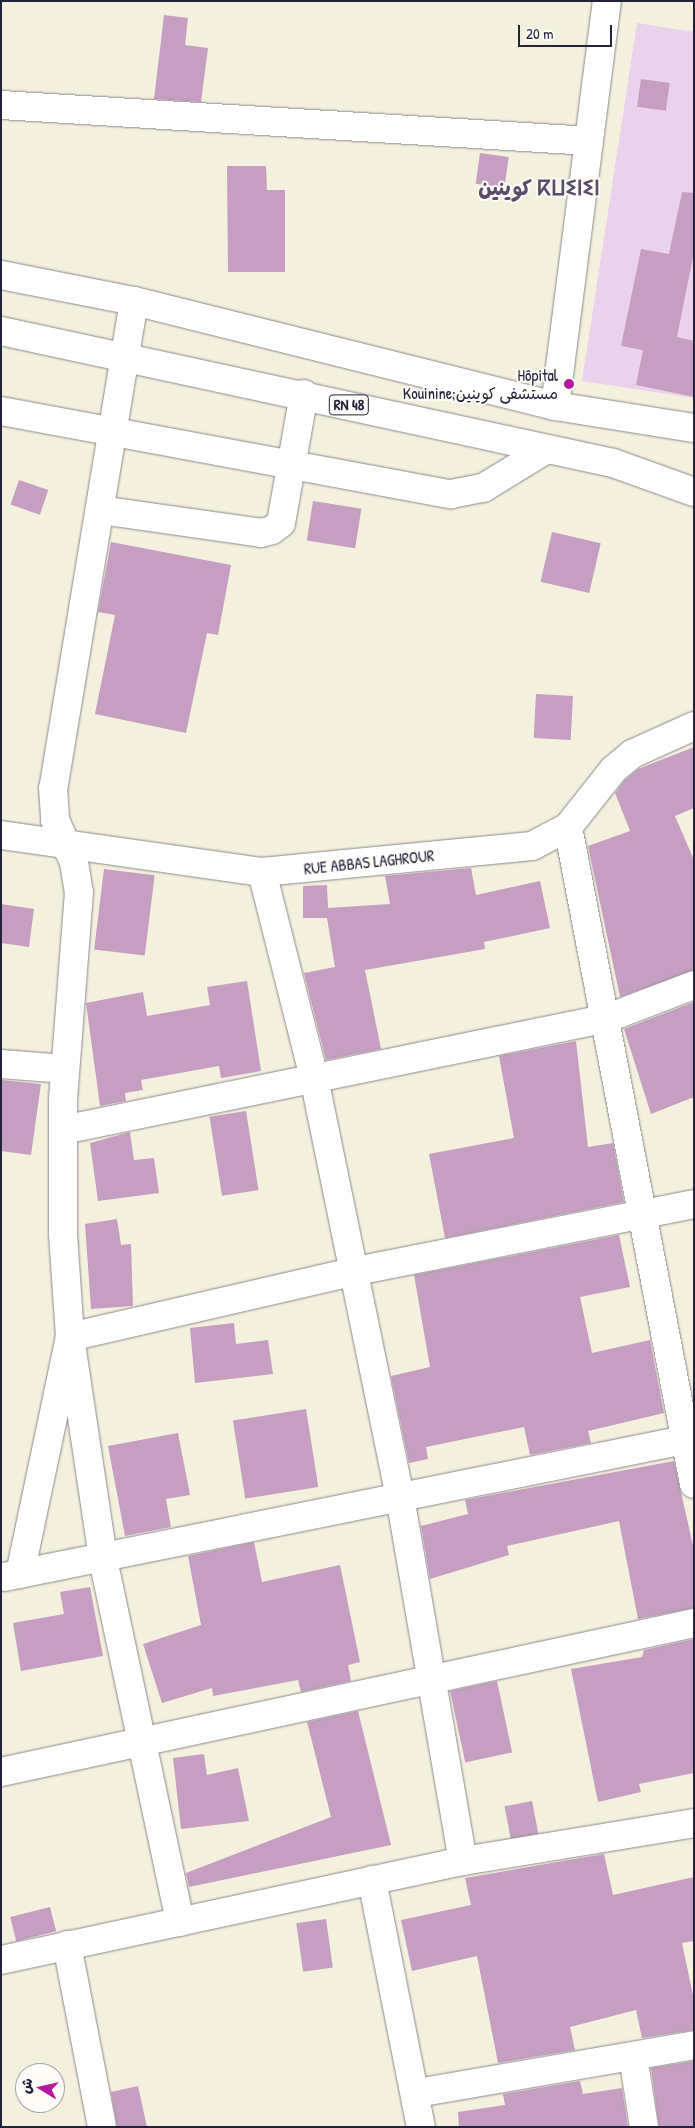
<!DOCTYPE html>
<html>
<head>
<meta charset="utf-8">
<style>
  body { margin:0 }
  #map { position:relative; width:695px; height:2128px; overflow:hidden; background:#f4f0de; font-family:"Patrick Hand","Playpen Sans Arabic","Noto Sans Tifinagh",sans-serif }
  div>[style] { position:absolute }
  .built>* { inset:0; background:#ead1ec }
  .building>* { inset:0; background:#c59ec2; transform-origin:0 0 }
  .roads { filter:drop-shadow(0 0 1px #8b898c) drop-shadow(0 0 1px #8b898c) }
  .minor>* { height:28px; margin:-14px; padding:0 14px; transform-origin:14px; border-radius:14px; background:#fff }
  .highway>* { height:28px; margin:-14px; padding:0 14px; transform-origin:14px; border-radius:14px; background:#fff }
  .dots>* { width:14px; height:14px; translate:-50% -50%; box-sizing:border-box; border:2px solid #fdfcf7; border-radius:50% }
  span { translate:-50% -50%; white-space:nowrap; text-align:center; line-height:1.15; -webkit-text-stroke:4px #fdfcf7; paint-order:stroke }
  .shield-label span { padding:1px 4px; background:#fdfcf7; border:1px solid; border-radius:4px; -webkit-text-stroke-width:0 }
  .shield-label { font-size:15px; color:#22223b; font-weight:700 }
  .poi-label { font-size:16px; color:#22223b }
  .right { translate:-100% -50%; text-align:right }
  .street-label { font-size:16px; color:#22223b }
  .district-label { font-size:21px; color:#5b4d6a; font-weight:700 }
  .frame { position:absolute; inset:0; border:2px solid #22223b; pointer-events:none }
  .north { position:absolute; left:15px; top:2063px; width:50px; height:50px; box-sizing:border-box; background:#fdfcf7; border:1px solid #a5a5ac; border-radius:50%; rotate:279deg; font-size:14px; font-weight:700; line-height:20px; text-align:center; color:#22223b }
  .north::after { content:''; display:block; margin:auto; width:18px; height:22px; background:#b5179e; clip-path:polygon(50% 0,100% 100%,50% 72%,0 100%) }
  .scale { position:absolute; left:518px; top:25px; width:94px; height:22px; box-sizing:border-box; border:2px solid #22223b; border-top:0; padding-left:6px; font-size:15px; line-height:18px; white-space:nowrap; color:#22223b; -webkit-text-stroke:4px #fdfcf7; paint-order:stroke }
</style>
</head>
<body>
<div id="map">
  <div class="built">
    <i style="clip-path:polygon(637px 23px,694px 32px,694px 398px,582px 381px)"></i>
  </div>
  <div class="building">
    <i style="clip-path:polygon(164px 15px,188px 18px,185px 45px,208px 48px,201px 102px,154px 99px)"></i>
    <i style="left:641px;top:79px;width:29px;height:28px;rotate:8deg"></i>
    <i style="left:480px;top:153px;width:29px;height:31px;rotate:8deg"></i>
    <i style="clip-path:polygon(227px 166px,266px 166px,267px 190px,285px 190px,285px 272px,228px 272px)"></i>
    <i style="clip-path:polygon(682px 192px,694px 193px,694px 252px,677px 337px,694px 341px,694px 397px,636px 385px,643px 350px,621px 346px,641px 249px,669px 254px)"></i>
    <i style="left:19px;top:480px;width:31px;height:26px;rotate:19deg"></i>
    <i style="left:313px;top:501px;width:49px;height:40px;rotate:9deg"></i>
    <i style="left:552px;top:532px;width:50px;height:51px;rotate:13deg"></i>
    <i style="clip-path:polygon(111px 542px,231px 565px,218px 635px,207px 633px,186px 733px,95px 714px,115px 615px,98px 612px)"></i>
    <i style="left:536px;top:694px;width:37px;height:44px;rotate:3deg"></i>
    <i style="clip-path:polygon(694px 747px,694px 808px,675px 816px,694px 860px,694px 970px,620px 997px,588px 846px,630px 831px,615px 793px,624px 781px,638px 769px)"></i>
    <i style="clip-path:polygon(471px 868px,476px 895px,540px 881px,550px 928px,484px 942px,485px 949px,365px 970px,381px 1049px,326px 1060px,304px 973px,335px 967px,327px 918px,303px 918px,303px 886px,327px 885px,328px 908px,390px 904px,385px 876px)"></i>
    <i style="left:104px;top:869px;width:51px;height:81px;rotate:7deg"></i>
    <i style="clip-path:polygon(1px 904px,34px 909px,29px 947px,1px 943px)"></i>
    <i style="clip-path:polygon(247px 981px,261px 1071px,221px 1078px,219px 1066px,141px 1080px,143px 1090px,125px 1093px,126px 1101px,100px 1106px,86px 1003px,143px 992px,147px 1016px,210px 1005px,207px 987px)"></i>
    <i style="clip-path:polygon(694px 1002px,694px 1097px,651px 1114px,624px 1029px)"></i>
    <i style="clip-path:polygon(576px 1041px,588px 1147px,613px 1143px,624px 1202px,445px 1238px,429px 1154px,514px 1138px,499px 1056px)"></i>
    <i style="clip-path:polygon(1px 1080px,41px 1084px,31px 1155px,1px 1151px)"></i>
    <i style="left:246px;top:1111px;width:80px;height:37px;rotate:81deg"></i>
    <i style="clip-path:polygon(130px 1132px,134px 1160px,154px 1158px,159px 1193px,98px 1201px,90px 1143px)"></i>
    <i style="clip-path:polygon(117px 1219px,121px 1245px,131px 1244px,133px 1306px,91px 1309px,85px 1224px)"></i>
    <i style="clip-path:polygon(619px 1235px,630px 1287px,580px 1297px,592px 1353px,650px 1340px,664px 1413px,588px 1431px,591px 1443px,530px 1455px,524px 1427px,426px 1447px,428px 1459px,409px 1463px,391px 1376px,430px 1367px,414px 1275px)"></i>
    <i style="clip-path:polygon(234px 1323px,236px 1344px,268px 1340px,273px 1374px,195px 1383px,190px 1328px)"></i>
    <i style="left:306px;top:1409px;width:79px;height:74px;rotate:81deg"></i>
    <i style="clip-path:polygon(178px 1433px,190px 1495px,166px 1499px,171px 1527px,125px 1536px,108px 1446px)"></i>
    <i style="clip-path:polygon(674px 1461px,694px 1550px,694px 1608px,638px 1619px,619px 1521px,507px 1546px,509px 1555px,430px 1579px,421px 1526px,468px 1514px,465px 1500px)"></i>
    <i style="clip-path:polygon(254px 1542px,262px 1582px,340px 1565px,360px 1662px,348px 1665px,351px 1681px,301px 1692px,298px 1680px,213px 1696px,212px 1688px,162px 1703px,143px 1644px,201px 1625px,188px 1556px)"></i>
    <i style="clip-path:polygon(90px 1587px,103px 1656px,21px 1671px,13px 1623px,64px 1614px,60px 1592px)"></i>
    <i style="clip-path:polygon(694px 1639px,694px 1773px,639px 1784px,641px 1792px,598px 1802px,571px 1669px,642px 1657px,644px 1650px)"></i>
    <i style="left:497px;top:1681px;width:73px;height:48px;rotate:78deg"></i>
    <i style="clip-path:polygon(358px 1711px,391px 1845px,189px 1887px,186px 1873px,331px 1817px,307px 1722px)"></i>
    <i style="clip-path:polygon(204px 1754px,207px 1775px,238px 1768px,249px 1821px,181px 1829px,173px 1758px)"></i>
    <i style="left:532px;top:1801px;width:33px;height:28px;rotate:79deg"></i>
    <i style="clip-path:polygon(604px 1854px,613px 1895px,694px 1877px,694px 1941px,682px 1943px,694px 2000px,694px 2030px,642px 2038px,636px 2010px,570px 2027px,575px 2050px,498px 2063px,477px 1956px,412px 1971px,401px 1920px,471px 1905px,465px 1878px)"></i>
    <i style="left:50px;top:1907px;width:25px;height:41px;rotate:76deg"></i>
    <i style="left:326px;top:1919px;width:49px;height:30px;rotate:82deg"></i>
    <i style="clip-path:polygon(694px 2061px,694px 2127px,659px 2127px,651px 2068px)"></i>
    <i style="clip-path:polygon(580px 2081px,583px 2094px,622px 2088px,628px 2127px,459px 2127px,458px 2112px,505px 2105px,503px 2094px)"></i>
    <i style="clip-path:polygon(138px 2086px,147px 2127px,117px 2127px,111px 2092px)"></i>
  </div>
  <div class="roads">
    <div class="minor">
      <i style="left:1px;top:105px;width:589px;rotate:3.5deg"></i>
      <i style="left:134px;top:301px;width:494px;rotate:99.4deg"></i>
      <i style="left:53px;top:788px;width:32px;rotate:86deg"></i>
      <i style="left:55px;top:820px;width:46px;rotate:65.7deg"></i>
      <i style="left:74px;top:862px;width:30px;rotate:81deg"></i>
      <i style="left:79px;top:892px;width:209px;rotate:94.4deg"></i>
      <i style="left:63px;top:1100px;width:134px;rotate:90deg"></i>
      <i style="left:63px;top:1234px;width:103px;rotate:86.1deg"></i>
      <i style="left:70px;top:1337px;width:224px;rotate:81.5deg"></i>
      <i style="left:103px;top:1559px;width:371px;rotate:78deg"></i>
      <i style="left:555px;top:406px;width:408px;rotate:-82.7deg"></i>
      <i style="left:1px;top:411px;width:458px;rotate:10.5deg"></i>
      <i style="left:451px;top:494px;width:33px;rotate:-11deg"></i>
      <i style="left:483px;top:488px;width:75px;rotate:-31.4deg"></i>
      <i style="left:100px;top:510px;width:163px;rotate:8.1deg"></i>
      <i style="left:261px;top:533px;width:11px;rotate:-15deg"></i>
      <i style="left:272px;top:530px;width:11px;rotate:-38deg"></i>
      <i style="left:281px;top:523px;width:131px;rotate:-79.9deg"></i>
      <i style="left:568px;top:827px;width:669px;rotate:79.14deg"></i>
      <i style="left:1px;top:835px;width:264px;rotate:8.1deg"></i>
      <i style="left:262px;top:872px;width:271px;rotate:-5.5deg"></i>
      <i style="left:532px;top:846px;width:41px;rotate:-27.8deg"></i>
      <i style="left:568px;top:827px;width:73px;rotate:-51.7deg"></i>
      <i style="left:613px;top:770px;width:25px;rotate:-40deg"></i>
      <i style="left:632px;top:754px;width:68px;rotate:-24.3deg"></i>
      <i style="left:262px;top:872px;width:212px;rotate:75.8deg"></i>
      <i style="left:314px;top:1078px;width:428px;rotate:78.4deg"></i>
      <i style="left:400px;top:1497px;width:369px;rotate:80.2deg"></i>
      <i style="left:1px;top:1064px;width:64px;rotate:4.5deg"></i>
      <i style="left:63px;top:1130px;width:556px;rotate:-11.61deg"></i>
      <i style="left:608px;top:1018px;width:92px;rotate:-21deg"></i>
      <i style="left:20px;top:1574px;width:242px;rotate:-78.1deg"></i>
      <i style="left:70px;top:1337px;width:288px;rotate:-13deg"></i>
      <i style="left:351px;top:1272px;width:350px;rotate:-11.2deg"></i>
      <i style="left:4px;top:1577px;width:704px;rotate:-11.39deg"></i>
      <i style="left:1px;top:1772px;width:709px;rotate:-12.13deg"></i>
      <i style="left:372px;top:1880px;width:252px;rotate:78.8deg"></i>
      <i style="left:67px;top:1945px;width:185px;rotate:79.1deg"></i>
      <i style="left:1px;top:1960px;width:472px;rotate:-12.1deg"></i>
      <i style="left:463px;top:1861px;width:234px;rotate:-9.3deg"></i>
      <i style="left:633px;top:2056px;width:72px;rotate:81.2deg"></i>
      <i style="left:417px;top:2093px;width:281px;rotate:-9.8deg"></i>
    </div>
    <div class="highway">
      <i style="left:1px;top:275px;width:136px;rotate:11.1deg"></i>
      <i style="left:134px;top:301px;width:434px;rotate:14deg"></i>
      <i style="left:555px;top:406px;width:141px;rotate:9deg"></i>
      <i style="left:1px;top:331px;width:626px;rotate:12.17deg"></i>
      <i style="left:613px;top:463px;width:86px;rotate:19.7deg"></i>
    </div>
  </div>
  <div class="dots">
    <i style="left:569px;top:384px;background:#b5179e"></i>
  </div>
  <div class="shield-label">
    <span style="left:349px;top:405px">RN 48</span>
  </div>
  <div class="poi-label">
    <span class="right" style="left:558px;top:384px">Hôpital<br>Kouinine;مستشفى كوينين</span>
  </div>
  <div class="street-label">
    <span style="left:369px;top:862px;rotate:-6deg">RUE ABBAS LAGHROUR</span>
  </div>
  <div class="district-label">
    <span style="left:539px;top:188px">كوينين ⴽⵡⵉⵏⵉⵏ</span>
  </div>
  <div class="frame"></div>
  <div class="north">ش</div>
  <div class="scale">20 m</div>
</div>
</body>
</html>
